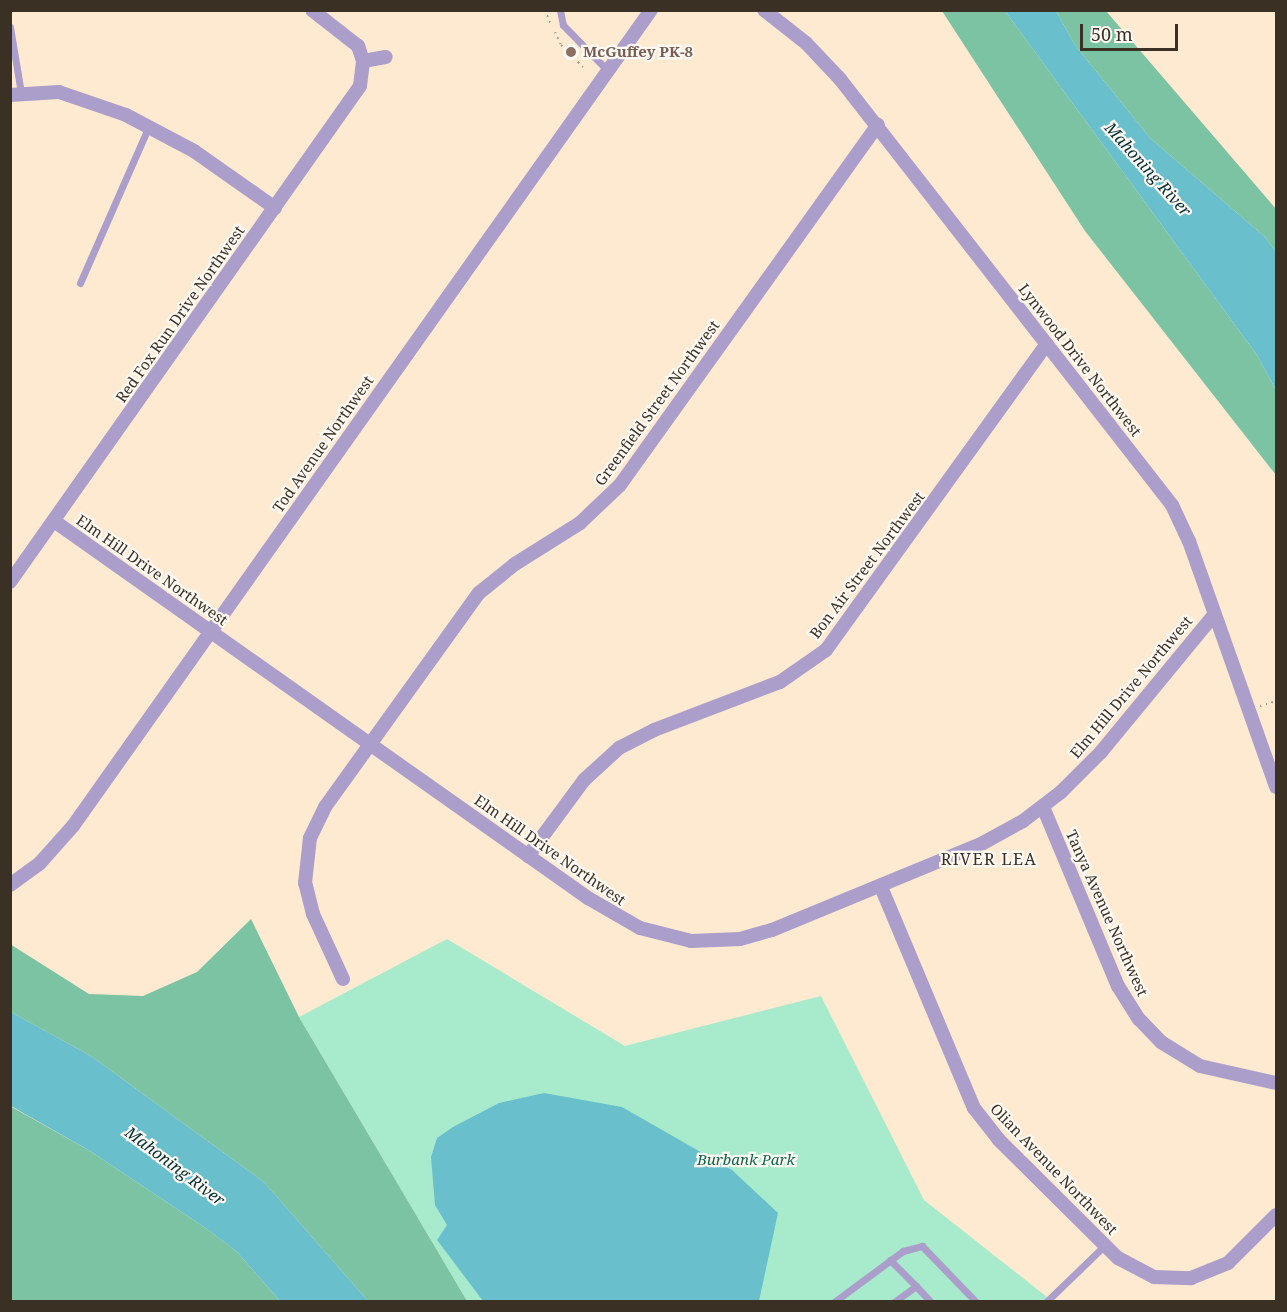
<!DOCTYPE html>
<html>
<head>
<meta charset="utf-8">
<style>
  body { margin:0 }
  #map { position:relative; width:1287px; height:1312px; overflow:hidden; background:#fee9d1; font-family:"Noto Serif",serif }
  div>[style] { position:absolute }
  .green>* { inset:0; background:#a8eacc }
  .forest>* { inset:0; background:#7cc3a3 }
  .water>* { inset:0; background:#69bfcc }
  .path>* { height:2px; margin-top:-1px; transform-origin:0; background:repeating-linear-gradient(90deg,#ad9d8a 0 1.5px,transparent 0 6px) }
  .lane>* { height:7px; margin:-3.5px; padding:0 3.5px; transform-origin:3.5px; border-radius:3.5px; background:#ac9eca }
  .street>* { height:14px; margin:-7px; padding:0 7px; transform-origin:7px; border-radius:7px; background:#ac9eca }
  .dots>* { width:16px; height:16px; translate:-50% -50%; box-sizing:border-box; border:3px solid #fef9f3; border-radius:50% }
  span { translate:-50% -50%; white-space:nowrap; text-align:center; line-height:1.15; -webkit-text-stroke:4.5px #fef9f3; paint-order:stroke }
  .education-label { font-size:15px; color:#785e54; font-weight:700 }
  .left { translate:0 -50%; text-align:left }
  .street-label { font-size:15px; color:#3a3024 }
  .park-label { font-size:15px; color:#0f674a; font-style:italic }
  .water-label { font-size:16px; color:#032f35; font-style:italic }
  .neighbourhood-label { font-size:16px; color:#3a3024; letter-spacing:1.5px }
  .frame { position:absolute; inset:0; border:12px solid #3a3024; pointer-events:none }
  .scale { position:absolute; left:1080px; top:24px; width:98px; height:27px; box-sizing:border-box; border:3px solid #3a3024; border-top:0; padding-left:8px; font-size:18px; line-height:21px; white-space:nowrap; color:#3a3024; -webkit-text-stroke:4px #fef9f3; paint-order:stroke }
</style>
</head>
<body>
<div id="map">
  <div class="green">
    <i style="clip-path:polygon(447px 939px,625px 1046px,821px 996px,924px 1200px,1052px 1301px,467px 1301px,299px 1017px)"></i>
  </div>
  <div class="forest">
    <i style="clip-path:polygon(942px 11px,1005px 11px,1257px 355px,1276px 390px,1276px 475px,1085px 231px)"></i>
    <i style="clip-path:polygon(1056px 11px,1106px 11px,1276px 209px,1276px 252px,1265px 237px,1150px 138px,1075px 45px)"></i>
    <i style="clip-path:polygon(251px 919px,299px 1017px,467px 1301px,368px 1301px,264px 1182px,91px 1056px,11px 1012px,10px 944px,89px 994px,143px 996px,197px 972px)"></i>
    <i style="clip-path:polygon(10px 1106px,90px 1151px,207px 1229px,237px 1252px,280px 1301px,11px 1301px)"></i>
  </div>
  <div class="water">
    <i style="clip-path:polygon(1005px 11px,1056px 11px,1075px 45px,1150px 138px,1265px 237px,1276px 252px,1276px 390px,1257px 355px)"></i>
    <i style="clip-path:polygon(11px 1012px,91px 1056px,264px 1182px,368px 1301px,280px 1301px,237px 1252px,207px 1229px,90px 1151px,11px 1106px)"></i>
    <i style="clip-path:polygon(544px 1093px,622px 1107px,732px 1170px,778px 1213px,759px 1301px,483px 1301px,437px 1240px,447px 1225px,435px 1205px,431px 1157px,437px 1138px,453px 1127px,499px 1103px)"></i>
  </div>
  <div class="path">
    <i style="left:545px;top:10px;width:18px;rotate:68deg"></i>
    <i style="left:555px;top:32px;width:14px;rotate:65deg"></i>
    <i style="left:561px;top:45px;width:31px;rotate:45deg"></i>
    <i style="left:1260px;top:706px;width:17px;rotate:-17deg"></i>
  </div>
  <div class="lane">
    <i style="left:560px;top:10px;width:15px;rotate:79deg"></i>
    <i style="left:563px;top:25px;width:64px;rotate:45.6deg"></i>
    <i style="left:10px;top:27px;width:67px;rotate:80.5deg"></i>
    <i style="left:80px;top:283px;width:171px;rotate:-66.3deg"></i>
    <i style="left:890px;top:1260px;width:37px;rotate:45deg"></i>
    <i style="left:834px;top:1302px;width:86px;rotate:-36.5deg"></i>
    <i style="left:903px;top:1251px;width:20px;rotate:-15deg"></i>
    <i style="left:922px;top:1246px;width:78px;rotate:46deg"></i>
    <i style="left:894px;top:1302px;width:27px;rotate:-36deg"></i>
    <i style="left:916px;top:1286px;width:22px;rotate:47deg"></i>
    <i style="left:1046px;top:1302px;width:82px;rotate:-44deg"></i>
  </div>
  <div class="street">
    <i style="left:764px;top:10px;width:53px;rotate:38.2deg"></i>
    <i style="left:806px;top:43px;width:50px;rotate:46.6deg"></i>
    <i style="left:840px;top:79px;width:540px;rotate:52.07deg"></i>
    <i style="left:1172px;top:505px;width:40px;rotate:65deg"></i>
    <i style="left:1189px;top:541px;width:261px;rotate:70.5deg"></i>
    <i style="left:363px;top:61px;width:23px;rotate:-10deg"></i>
    <i style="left:10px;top:95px;width:49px;rotate:-3.5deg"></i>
    <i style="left:59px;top:92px;width:71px;rotate:18.9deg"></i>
    <i style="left:126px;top:115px;width:77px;rotate:27.9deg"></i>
    <i style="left:194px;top:151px;width:99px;rotate:35.1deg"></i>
    <i style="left:54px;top:521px;width:654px;rotate:35.22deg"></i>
    <i style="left:588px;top:898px;width:60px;rotate:30deg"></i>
    <i style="left:640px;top:928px;width:53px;rotate:14.3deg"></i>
    <i style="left:691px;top:941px;width:49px;rotate:-2.3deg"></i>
    <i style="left:740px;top:939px;width:33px;rotate:-16deg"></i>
    <i style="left:772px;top:930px;width:228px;rotate:-22.4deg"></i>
    <i style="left:983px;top:843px;width:46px;rotate:-28.8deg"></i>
    <i style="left:1023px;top:821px;width:48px;rotate:-37.3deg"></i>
    <i style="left:1061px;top:792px;width:57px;rotate:-45deg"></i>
    <i style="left:1101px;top:752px;width:178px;rotate:-50.5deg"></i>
    <i style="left:10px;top:582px;width:607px;rotate:-54.79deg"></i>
    <i style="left:360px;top:86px;width:25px;rotate:-83deg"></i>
    <i style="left:363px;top:61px;width:16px;rotate:-108deg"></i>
    <i style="left:358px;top:46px;width:58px;rotate:-142deg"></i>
    <i style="left:1043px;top:807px;width:194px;rotate:67.3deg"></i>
    <i style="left:1118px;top:986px;width:39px;rotate:58deg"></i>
    <i style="left:1139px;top:1019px;width:32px;rotate:46deg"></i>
    <i style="left:1161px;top:1042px;width:46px;rotate:31.6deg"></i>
    <i style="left:1200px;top:1066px;width:78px;rotate:12.6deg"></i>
    <i style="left:528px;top:856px;width:94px;rotate:-53.6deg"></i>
    <i style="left:584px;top:780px;width:47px;rotate:-42.4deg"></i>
    <i style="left:619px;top:748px;width:39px;rotate:-27deg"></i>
    <i style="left:654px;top:730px;width:135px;rotate:-20.9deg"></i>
    <i style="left:780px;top:682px;width:56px;rotate:-34.8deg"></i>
    <i style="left:826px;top:650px;width:377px;rotate:-54.2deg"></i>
    <i style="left:10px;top:885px;width:37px;rotate:-36deg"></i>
    <i style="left:40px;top:863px;width:50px;rotate:-48.3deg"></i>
    <i style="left:73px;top:826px;width:1000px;rotate:-54.69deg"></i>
    <i style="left:881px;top:887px;width:240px;rotate:67.2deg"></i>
    <i style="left:974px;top:1108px;width:41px;rotate:52deg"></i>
    <i style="left:999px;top:1140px;width:168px;rotate:44.8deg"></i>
    <i style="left:1118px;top:1258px;width:41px;rotate:27.8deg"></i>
    <i style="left:1154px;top:1277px;width:37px;rotate:2deg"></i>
    <i style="left:1191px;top:1278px;width:40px;rotate:-22deg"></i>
    <i style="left:1228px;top:1263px;width:68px;rotate:-45deg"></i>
    <i style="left:343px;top:979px;width:72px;rotate:-114.8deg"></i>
    <i style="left:313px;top:914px;width:32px;rotate:-104deg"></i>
    <i style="left:305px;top:883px;width:45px;rotate:-83.7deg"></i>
    <i style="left:310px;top:838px;width:34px;rotate:-64deg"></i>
    <i style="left:325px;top:807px;width:264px;rotate:-54.3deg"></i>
    <i style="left:479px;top:593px;width:46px;rotate:-38.9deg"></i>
    <i style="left:515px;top:564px;width:77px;rotate:-32.2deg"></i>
    <i style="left:580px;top:523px;width:55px;rotate:-43.5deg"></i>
    <i style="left:620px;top:485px;width:443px;rotate:-54.4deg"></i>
  </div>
  <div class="dots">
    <i style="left:571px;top:52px;background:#8d6e63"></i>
  </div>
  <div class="education-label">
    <span class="left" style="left:583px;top:52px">McGuffey PK-8</span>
  </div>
  <div class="street-label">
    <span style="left:180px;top:314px;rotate:-55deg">Red Fox Run Drive Northwest</span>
    <span style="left:1080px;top:360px;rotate:52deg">Lynwood Drive Northwest</span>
    <span style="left:657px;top:403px;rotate:-54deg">Greenfield Street Northwest</span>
    <span style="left:323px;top:444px;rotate:-55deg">Tod Avenue Northwest</span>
    <span style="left:867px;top:565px;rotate:-53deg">Bon Air Street Northwest</span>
    <span style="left:152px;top:570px;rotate:35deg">Elm Hill Drive Northwest</span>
    <span style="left:1131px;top:687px;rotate:-50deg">Elm Hill Drive Northwest</span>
    <span style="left:550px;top:850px;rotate:35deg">Elm Hill Drive Northwest</span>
    <span style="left:1107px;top:913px;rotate:66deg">Tanya Avenue Northwest</span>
    <span style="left:1054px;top:1169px;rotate:46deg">Olian Avenue Northwest</span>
  </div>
  <div class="park-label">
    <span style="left:746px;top:1160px">Burbank Park</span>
  </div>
  <div class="water-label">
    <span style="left:1148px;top:169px;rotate:48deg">Mahoning River</span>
    <span style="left:175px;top:1166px;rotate:37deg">Mahoning River</span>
  </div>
  <div class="neighbourhood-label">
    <span style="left:989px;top:859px">RIVER LEA</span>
  </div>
  <div class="frame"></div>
  <div class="scale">50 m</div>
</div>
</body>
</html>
